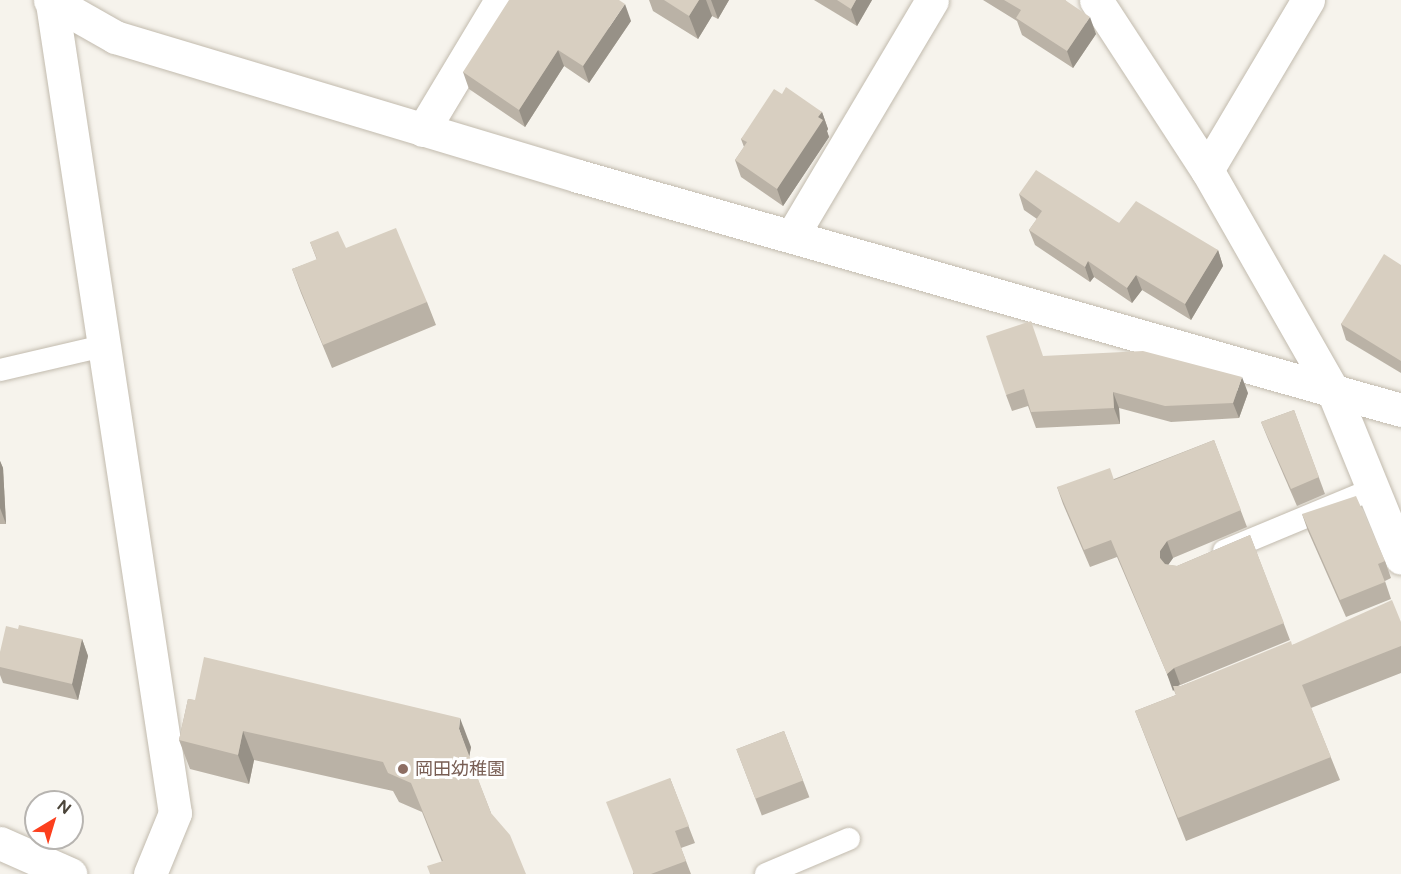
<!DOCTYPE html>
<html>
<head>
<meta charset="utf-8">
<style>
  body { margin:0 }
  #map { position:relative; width:1401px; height:874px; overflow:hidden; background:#f6f3ec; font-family:Figtree,"Noto Sans JP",sans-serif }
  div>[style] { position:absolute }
  .roads { filter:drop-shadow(0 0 2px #c2bbae) drop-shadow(0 0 2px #c2bbae) }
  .service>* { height:22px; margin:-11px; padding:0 11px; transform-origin:11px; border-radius:11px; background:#fff }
  .minor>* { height:33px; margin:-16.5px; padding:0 16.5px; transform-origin:16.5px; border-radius:16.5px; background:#fff }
  .wall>* { inset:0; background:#bab2a6; transform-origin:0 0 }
  .shaded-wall>* { inset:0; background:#979187 }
  .building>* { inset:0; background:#d8cfc1; transform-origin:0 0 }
  .dots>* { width:16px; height:16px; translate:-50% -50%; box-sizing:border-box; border:3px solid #fff; border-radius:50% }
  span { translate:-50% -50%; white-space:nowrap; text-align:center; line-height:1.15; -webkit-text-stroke:6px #fff; paint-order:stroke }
  .education-label { font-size:18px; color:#785e54 }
  .left { translate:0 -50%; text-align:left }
  .north { position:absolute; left:24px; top:790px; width:60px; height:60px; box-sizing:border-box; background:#fff; border:2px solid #b7b4b0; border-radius:50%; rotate:38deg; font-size:16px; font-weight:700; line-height:24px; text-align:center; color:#4b4439 }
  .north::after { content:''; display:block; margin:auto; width:21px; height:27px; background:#fc3f1d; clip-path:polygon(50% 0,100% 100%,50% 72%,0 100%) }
</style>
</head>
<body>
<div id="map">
  <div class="roads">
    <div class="service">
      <i style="left:0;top:370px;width:106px;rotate:-13.1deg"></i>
      <i style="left:1224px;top:551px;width:161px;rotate:-22.6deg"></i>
      <i style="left:766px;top:874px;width:90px;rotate:-22.9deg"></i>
    </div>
    <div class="minor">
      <i style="left:50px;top:0;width:75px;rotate:29.6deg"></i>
      <i style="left:115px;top:37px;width:483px;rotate:16.7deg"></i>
      <i style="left:578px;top:176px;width:856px;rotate:15.87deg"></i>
      <i style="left:1096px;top:0;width:203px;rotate:56.9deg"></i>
      <i style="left:1207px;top:170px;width:254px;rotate:60.3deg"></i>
      <i style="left:1333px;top:391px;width:180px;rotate:67.8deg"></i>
      <i style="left:52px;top:3px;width:819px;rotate:81.37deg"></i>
      <i style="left:175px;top:813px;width:66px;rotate:112.3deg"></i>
      <i style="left:423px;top:130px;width:152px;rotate:-59deg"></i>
      <i style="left:1207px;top:170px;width:198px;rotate:-59.3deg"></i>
      <i style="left:792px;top:236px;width:274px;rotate:-59.3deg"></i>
      <i style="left:0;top:843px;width:77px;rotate:23.9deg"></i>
    </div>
  </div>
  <div class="wall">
    <i style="clip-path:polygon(649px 0,729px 0,718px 19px,712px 16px,698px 39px,653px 11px)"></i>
    <i style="clip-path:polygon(814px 0,872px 0,857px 26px)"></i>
    <i style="clip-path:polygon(983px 0,1065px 0,1096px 34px,1073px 68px,1022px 35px,1017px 21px)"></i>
    <i style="clip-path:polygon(631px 21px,589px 83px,564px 66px,525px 127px,469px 89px,463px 72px)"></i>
    <i style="clip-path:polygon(782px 94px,822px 112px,828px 129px,827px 131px,829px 137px,783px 206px,741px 177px,735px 160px,744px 147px,741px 139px)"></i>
    <i style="clip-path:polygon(1019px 194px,1119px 223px,1218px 250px,1223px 266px,1191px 320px,1142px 290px,1132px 303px,1094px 277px,1090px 282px,1035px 245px,1029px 230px,1037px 219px,1024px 210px)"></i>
    <i style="clip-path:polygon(310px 242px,346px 248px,427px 302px,436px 325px,332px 368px,301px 293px,292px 269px,317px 260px)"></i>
    <i style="clip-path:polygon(1401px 265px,1401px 373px,1346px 340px,1341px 324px)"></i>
    <i style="clip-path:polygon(1044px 356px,1248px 393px,1239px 418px,1171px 422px,1119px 408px,1120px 424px,1036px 428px,1028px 406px,1012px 411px,1006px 395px)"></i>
    <i style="clip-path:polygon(1294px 410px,1325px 494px,1297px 506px,1268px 439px,1261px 422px)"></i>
    <i style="clip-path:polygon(1214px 440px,1247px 527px,1173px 558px,1168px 565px,1177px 566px,1250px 535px,1290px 640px,1178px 686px,1181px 686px,1292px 645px,1401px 622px,1401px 673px,1311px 708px,1340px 780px,1186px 841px,1135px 711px,1176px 695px,1117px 557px,1090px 567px,1063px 504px,1057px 487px,1114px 479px)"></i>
    <i style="clip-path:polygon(0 461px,3px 468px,6px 524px,0 524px)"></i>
    <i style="clip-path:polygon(1302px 514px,1385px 561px,1391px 578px,1385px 581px,1391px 599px,1346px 617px,1308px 531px)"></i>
    <i style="clip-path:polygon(82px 639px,88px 656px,78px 700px,3px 683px,0 675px,0 652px)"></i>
    <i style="clip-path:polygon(188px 699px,471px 747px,469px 757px,491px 813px,442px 862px,422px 812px,399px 802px,393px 791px,254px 760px,249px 784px,190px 769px,179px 740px)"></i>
    <i style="left:784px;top:731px;width:71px;height:51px;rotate:69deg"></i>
    <i style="clip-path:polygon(670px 778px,695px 843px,681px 848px,691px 874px,633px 874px)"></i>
  </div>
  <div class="shaded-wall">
    <i style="clip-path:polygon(699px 0,706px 0,712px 16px,698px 39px,689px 16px)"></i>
    <i style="clip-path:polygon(711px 0,729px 0,718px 19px)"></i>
    <i style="clip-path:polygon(856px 0,872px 0,857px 26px,851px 9px)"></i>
    <i style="clip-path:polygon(625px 4px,631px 21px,589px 83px,583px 66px)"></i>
    <i style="clip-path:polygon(1090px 17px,1096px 34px,1073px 68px,1067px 51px)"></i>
    <i style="clip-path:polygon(558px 50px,564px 66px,525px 127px,519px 110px)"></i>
    <i style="clip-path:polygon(822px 112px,828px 129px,827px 131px,829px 137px,783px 206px,777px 189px,818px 117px)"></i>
    <i style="clip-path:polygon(1218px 250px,1223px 266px,1191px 320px,1185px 304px)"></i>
    <i style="clip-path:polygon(1088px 261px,1094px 277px,1090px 282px,1085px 267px)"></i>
    <i style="clip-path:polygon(1136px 275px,1142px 290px,1132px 303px,1127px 288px)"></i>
    <i style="clip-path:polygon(1242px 377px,1248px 393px,1239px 418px,1233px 403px)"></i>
    <i style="clip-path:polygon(1113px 392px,1119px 408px,1120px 424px,1114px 408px)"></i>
    <i style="clip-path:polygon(0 461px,3px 468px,6px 524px,0 508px)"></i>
    <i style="clip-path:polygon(1167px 541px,1173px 558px,1166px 568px,1160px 558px,1160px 551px)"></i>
    <i style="clip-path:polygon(82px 639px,88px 656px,78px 700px,72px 684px)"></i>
    <i style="clip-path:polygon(1174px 668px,1180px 684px,1173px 691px,1167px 674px)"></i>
    <i style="clip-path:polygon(460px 718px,471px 747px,469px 758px,459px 729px)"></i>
    <i style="clip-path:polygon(243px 731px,254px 760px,249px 784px,238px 755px)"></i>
  </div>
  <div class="building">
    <i style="clip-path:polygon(509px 0,619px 0,625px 4px,583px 66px,558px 50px,519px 110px,463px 72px)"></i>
    <i style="clip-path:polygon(664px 0,699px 0,689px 16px)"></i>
    <i style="clip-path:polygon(837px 0,856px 0,851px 9px)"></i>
    <i style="clip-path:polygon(1004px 0,1065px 0,1090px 17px,1067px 51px,1016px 18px,1021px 10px)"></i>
    <i style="clip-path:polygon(786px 87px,822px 112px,818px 117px,823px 120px,777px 189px,735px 160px,747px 142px,741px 139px,774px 89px,782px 94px)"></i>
    <i style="clip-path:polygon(1036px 170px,1119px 223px,1136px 201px,1218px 250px,1185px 304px,1136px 275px,1127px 288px,1088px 261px,1085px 267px,1029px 230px,1042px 211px,1019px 194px)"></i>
    <i style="clip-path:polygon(396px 228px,427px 302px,323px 345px,292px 269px,317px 259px,310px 242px,338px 231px,346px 248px)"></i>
    <i style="clip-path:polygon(1384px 254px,1401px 265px,1401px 361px,1341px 324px)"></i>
    <i style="clip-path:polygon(1031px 321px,1043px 356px,1143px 351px,1242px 377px,1233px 403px,1165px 406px,1113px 392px,1114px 408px,1031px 412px,1024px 389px,1006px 395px,986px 336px)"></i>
    <i style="clip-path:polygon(1294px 410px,1319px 477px,1291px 489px,1261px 422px)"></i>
    <i style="clip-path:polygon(1214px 440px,1241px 510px,1167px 541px,1160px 551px,1160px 558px,1165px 564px,1177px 566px,1250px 535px,1284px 623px,1174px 668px,1167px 674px,1111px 540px,1084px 550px,1057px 487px,1110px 468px,1114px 480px)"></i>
    <i style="clip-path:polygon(1356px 496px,1385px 561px,1378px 564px,1385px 582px,1340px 600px,1302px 514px)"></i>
    <i style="clip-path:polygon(1392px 600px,1401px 622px,1401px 646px,1302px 685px,1331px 757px,1178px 818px,1135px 711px,1176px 695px,1173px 686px,1181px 686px,1291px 641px,1292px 645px)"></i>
    <i style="clip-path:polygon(19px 625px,82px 639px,72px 684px,0 667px,0 652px,6px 626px,18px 629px)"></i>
    <i style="clip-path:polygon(204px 657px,460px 718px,459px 729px,491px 813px,510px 835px,526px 874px,430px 874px,427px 866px,443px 861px,411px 783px,388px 773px,383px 762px,243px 731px,238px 755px,179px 740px,188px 699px,195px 700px)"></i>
    <i style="left:784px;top:731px;width:53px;height:51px;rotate:69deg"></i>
    <i style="clip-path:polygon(670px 778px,689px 826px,675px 831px,686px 861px,651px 874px,634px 874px,606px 802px)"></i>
  </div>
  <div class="dots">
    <i style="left:403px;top:769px;background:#8d6e63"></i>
  </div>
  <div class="education-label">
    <span class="left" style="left:415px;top:769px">岡田幼稚園</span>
  </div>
  <div class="north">N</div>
</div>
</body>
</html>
